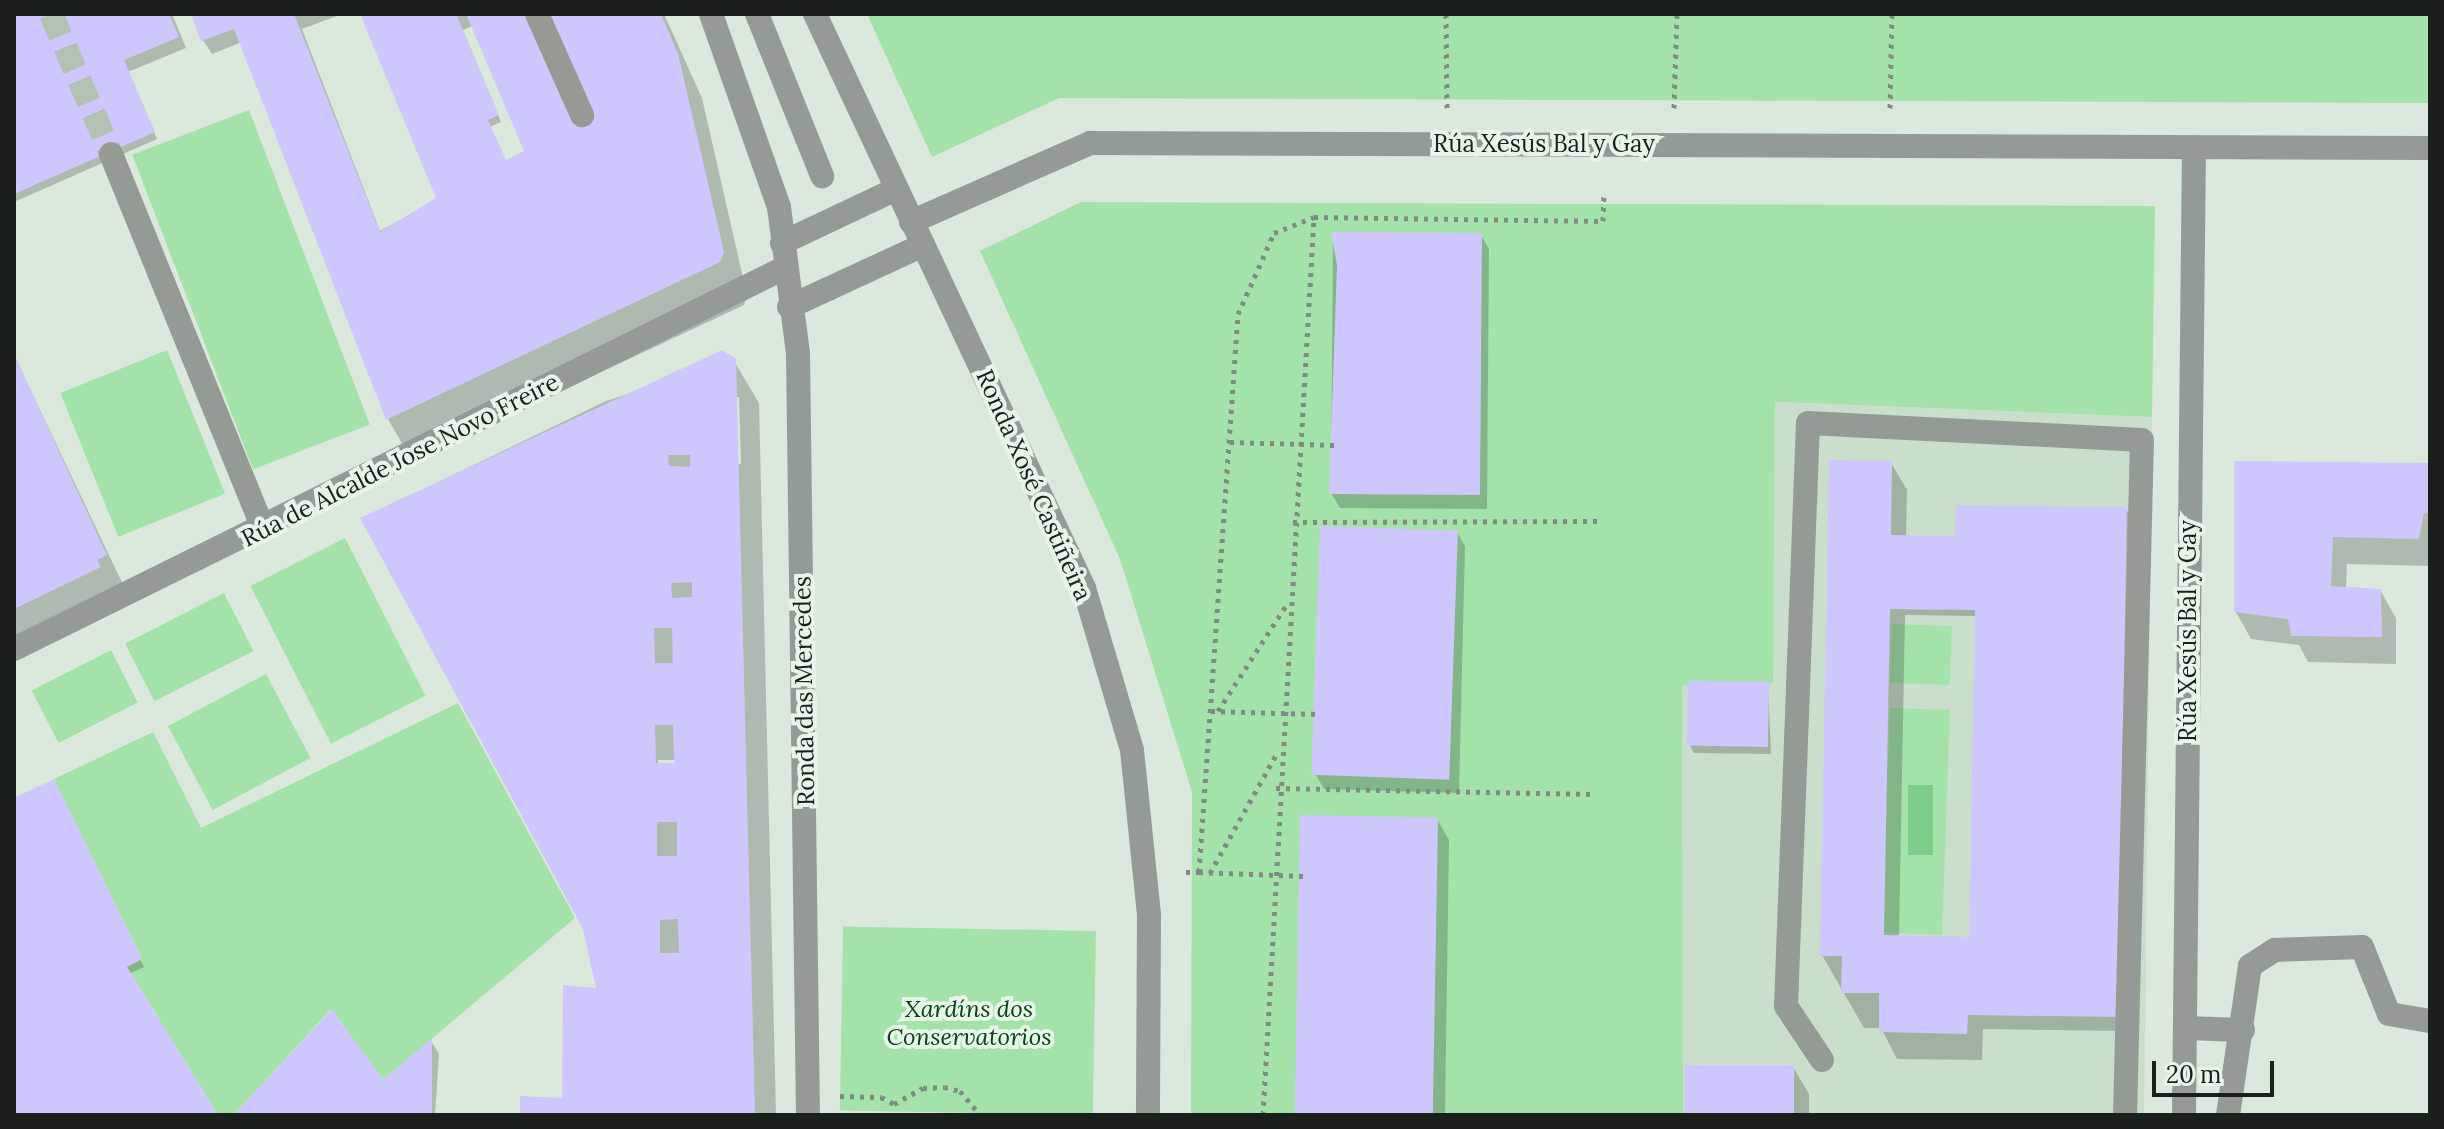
<!DOCTYPE html>
<html>
<head>
<meta charset="utf-8">
<style>
  body { margin:0 }
  #map { position:relative; width:2444px; height:1129px; overflow:hidden; background:#dae9db; font-family:Lora,serif }
  div>[style] { position:absolute }
  .built>* { inset:0; background:#c9decb }
  .green>* { inset:0; background:#a3e3aa; transform-origin:0 0 }
  .water>* { inset:0; background:#7dcc88; transform-origin:0 0 }
  .shadow>* { inset:0; background:#0003 }
  .building>* { inset:0; background:#cec7fd; transform-origin:0 0 }
  .minor-tunnel>* { height:24px; margin-top:-12px; transform-origin:0; background:repeating-linear-gradient(90deg,#b3c1b4 0 24px,transparent 0 36px) }
  .path>* { height:5px; margin-top:-2.5px; transform-origin:0; background:repeating-linear-gradient(90deg,#808b81 0 4px,transparent 0 10px) }
  .minor>* { height:24px; margin:-12px; padding:0 12px; transform-origin:12px; border-radius:12px; background:#949b95 }
  .path-bridge>* { height:5px; margin-top:-2.5px; transform-origin:0; background:repeating-linear-gradient(90deg,#808b81 0 4px,transparent 0 10px) }
  span { translate:-50% -50%; white-space:nowrap; text-align:center; line-height:1.15; -webkit-text-stroke:8px #e7f6e8; paint-order:stroke }
  .street-label { font-size:24px; color:#191f1a }
  .park-label { font-size:24px; color:#084419; font-style:italic }
  .frame { position:absolute; inset:0; border:16px solid #191f1a; pointer-events:none }
  .scale { position:absolute; left:2152px; top:1061px; width:122px; height:36px; box-sizing:border-box; border:4px solid #191f1a; border-top:0; padding-left:10px; font-size:24px; line-height:28px; white-space:nowrap; color:#191f1a; -webkit-text-stroke:6px #e7f6e8; paint-order:stroke }
</style>
</head>
<body>
<div id="map">
  <div class="built">
    <i style="clip-path:polygon(1774px 402px,2152px 417px,2144px 1115px,1683px 1115px,1682px 684px,1773px 682px)"></i>
  </div>
  <div class="green">
    <i style="clip-path:polygon(867px 14px,2430px 14px,2430px 103px,1059px 98px,932px 157px)"></i>
    <i style="left:249px;top:110px;width:337px;height:125px;rotate:69deg"></i>
    <i style="clip-path:polygon(1081px 202px,2155px 206px,2152px 417px,1775px 402px,1773px 683px,1682px 685px,1683px 1115px,1191px 1115px,1192px 792px,1120px 559px,980px 251px)"></i>
    <i style="left:167px;top:350px;width:155px;height:115px;rotate:68deg"></i>
    <i style="left:345px;top:538px;width:177px;height:106px;rotate:63deg"></i>
    <i style="left:224px;top:593px;width:65px;height:111px;rotate:63deg"></i>
    <i style="left:1892px;top:624px;width:60px;height:59px;rotate:2deg"></i>
    <i style="left:111px;top:650px;width:59px;height:89px;rotate:63deg"></i>
    <i style="left:266px;top:674px;width:95px;height:111px;rotate:62deg"></i>
    <i style="clip-path:polygon(458px 703px,575px 918px,383px 1080px,331px 1009px,234px 1115px,218px 1115px,127px 967px,142px 959px,54px 779px,153px 732px,201px 828px)"></i>
    <i style="left:1890px;top:708px;width:60px;height:225px;rotate:2deg"></i>
    <i style="left:1096px;top:931px;width:184px;height:253px;rotate:91deg"></i>
  </div>
  <div class="water">
    <i style="left:1908px;top:785px;width:25px;height:70px"></i>
  </div>
  <div class="shadow">
    <i style="clip-path:polygon(14px 14px,172px 14px,186px 48px,128px 72px,157px 139px,14px 202px)"></i>
    <i style="clip-path:polygon(evenodd,207px 14px,342px 14px,302px 29px,380px 231px,439px 199px,362px 14px,525px 14px,575px 128px,596px 117px,550px 14px,664px 14px,702px 98px,747px 295px,744px 305px,412px 461px,388px 419px,242px 42px,212px 54px,203px 40px,207px 14px,472px 26px,527px 152px,506px 162px,490px 127px,501px 122px,463px 30px,472px 26px)"></i>
    <i style="clip-path:polygon(1333px 234px,1481px 235px,1489px 249px,1487px 509px,1340px 508px,1331px 493px)"></i>
    <i style="clip-path:polygon(14px 355px,126px 591px,14px 644px)"></i>
    <i style="clip-path:polygon(evenodd,734px 361px,759px 403px,776px 1115px,522px 1115px,564px 1100px,599px 990px,584px 928px,362px 519px,606px 401px,734px 361px,735px 397px,739px 397px,741px 464px,737px 464px,735px 397px,734px 361px,658px 760px,676px 760px,676px 765px,658px 765px,658px 760px)"></i>
    <i style="clip-path:polygon(evenodd,1891px 463px,1907px 490px,1906px 537px,1957px 538px,2126px 509px,2130px 516px,2126px 1031px,1983px 1029px,1982px 1060px,1897px 1059px,1881px 1028px,1864px 1028px,1822px 955px,1891px 463px,1905px 615px,1976px 616px,1971px 939px,1899px 937px,1905px 615px)"></i>
    <i style="clip-path:polygon(2236px 463px,2430px 465px,2430px 566px,2347px 564px,2346px 589px,2380px 590px,2396px 618px,2396px 664px,2308px 662px,2299px 645px,2251px 639px,2236px 612px)"></i>
    <i style="clip-path:polygon(1457px 532px,1465px 546px,1459px 793px,1324px 789px,1316px 775px)"></i>
    <i style="clip-path:polygon(1768px 684px,1771px 754px,1694px 753px,1690px 746px)"></i>
    <i style="clip-path:polygon(53px 781px,144px 967px,129px 974px,216px 1115px,14px 1115px,14px 801px)"></i>
    <i style="clip-path:polygon(1302px 817px,1437px 819px,1449px 840px,1445px 1115px,1297px 1115px)"></i>
    <i style="clip-path:polygon(431px 1041px,439px 1054px,435px 1115px,237px 1115px,385px 1086px)"></i>
    <i style="clip-path:polygon(1793px 1067px,1809px 1094px,1809px 1115px,1688px 1115px)"></i>
  </div>
  <div class="building">
    <i style="clip-path:polygon(14px 14px,169px 14px,179px 37px,124px 60px,155px 132px,14px 194px)"></i>
    <i style="clip-path:polygon(201px 14px,294px 14px,380px 232px,436px 198px,360px 14px,456px 14px,499px 115px,488px 120px,506px 160px,524px 151px,466px 14px,525px 14px,575px 126px,594px 116px,547px 14px,661px 14px,678px 54px,724px 252px,720px 262px,386px 420px,234px 29px,201px 41px,192px 17px)"></i>
    <i style="clip-path:polygon(1331px 232px,1482px 233px,1480px 495px,1329px 494px,1337px 265px)"></i>
    <i style="clip-path:polygon(evenodd,722px 350px,736px 359px,755px 1115px,520px 1115px,520px 1096px,562px 1098px,563px 985px,596px 988px,583px 929px,360px 518px,722px 350px,668px 455px,690px 455px,690px 467px,669px 466px,668px 455px,722px 350px,692px 582px,692px 597px,672px 598px,671px 583px,692px 582px,722px 350px,654px 628px,672px 628px,673px 663px,655px 663px,654px 628px,722px 350px,655px 725px,673px 725px,674px 763px,656px 763px,655px 725px,722px 350px,657px 822px,677px 822px,677px 856px,657px 856px,657px 822px,722px 350px,678px 919px,679px 953px,660px 953px,660px 920px,678px 919px)"></i>
    <i style="clip-path:polygon(14px 354px,107px 555px,97px 560px,101px 567px,14px 609px)"></i>
    <i style="clip-path:polygon(evenodd,1829px 460px,1892px 461px,1891px 535px,1955px 536px,1956px 505px,2127px 507px,2118px 1017px,1968px 1015px,1967px 1034px,1879px 1032px,1879px 993px,1841px 993px,1842px 956px,1820px 956px,1829px 460px,1890px 609px,1975px 610px,1969px 937px,1884px 935px,1890px 609px)"></i>
    <i style="clip-path:polygon(2234px 461px,2430px 463px,2430px 512px,2424px 513px,2419px 539px,2333px 537px,2331px 586px,2381px 589px,2382px 637px,2291px 636px,2288px 619px,2234px 612px)"></i>
    <i style="left:1320px;top:526px;width:138px;height:249px;rotate:2deg"></i>
    <i style="left:1769px;top:682px;width:65px;height:81px;rotate:91deg"></i>
    <i style="clip-path:polygon(54px 779px,142px 959px,127px 967px,218px 1115px,14px 1115px,14px 798px)"></i>
    <i style="left:1300px;top:815px;width:138px;height:298px;rotate:1deg"></i>
    <i style="clip-path:polygon(332px 1009px,383px 1080px,432px 1038px,432px 1115px,234px 1115px)"></i>
    <i style="left:1685px;top:1065px;width:109px;height:50px"></i>
  </div>
  <div class="minor-tunnel">
    <i style="left:51px;top:14px;width:152px;rotate:66.8deg"></i>
  </div>
  <div class="path">
    <i style="left:1446px;top:14px;width:94px;rotate:89.4deg"></i>
    <i style="left:1674px;top:108px;width:94px;rotate:-88.2deg"></i>
    <i style="left:1890px;top:108px;width:94px;rotate:-88.8deg"></i>
    <i style="left:1293px;top:522px;width:305px;rotate:-0.2deg"></i>
    <i style="left:1218px;top:711px;width:127px;rotate:-57.2deg"></i>
    <i style="left:1276px;top:788px;width:317px;rotate:1.1deg"></i>
    <i style="left:1186px;top:872px;width:13px"></i>
    <i style="left:1199px;top:872px;width:559px;rotate:-86deg"></i>
    <i style="left:1238px;top:314px;width:89px;rotate:-66deg"></i>
    <i style="left:1274px;top:233px;width:43px;rotate:-21.8deg"></i>
    <i style="left:1210px;top:873px;width:135px;rotate:-60.8deg"></i>
    <i style="left:840px;top:1096px;width:41px;rotate:1.4deg"></i>
    <i style="left:881px;top:1097px;width:15px;rotate:28deg"></i>
    <i style="left:894px;top:1104px;width:33px;rotate:-29deg"></i>
    <i style="left:923px;top:1088px;width:21px;rotate:-3deg"></i>
    <i style="left:944px;top:1087px;width:16px;rotate:14deg"></i>
    <i style="left:960px;top:1091px;width:31px;rotate:50deg"></i>
    <i style="left:1263px;top:1115px;width:899px;rotate:-86.75deg"></i>
    <i style="left:1314px;top:217px;width:289px;rotate:0.8deg"></i>
    <i style="left:1603px;top:221px;width:28px;rotate:-88deg"></i>
  </div>
  <div class="minor">
    <i style="left:537px;top:14px;width:111px;rotate:66deg"></i>
    <i style="left:711px;top:14px;width:205px;rotate:70.6deg"></i>
    <i style="left:779px;top:207px;width:147px;rotate:82.6deg"></i>
    <i style="left:798px;top:353px;width:762px;rotate:89.25deg"></i>
    <i style="left:757px;top:14px;width:175px;rotate:68.1deg"></i>
    <i style="left:815px;top:14px;width:634px;rotate:64.89deg"></i>
    <i style="left:1084px;top:588px;width:169px;rotate:73.5deg"></i>
    <i style="left:1132px;top:750px;width:166px;rotate:84.1deg"></i>
    <i style="left:1149px;top:915px;width:200px;rotate:90.3deg"></i>
    <i style="left:111px;top:154px;width:405px;rotate:67.9deg"></i>
    <i style="left:911px;top:222px;width:196px;rotate:-23.8deg"></i>
    <i style="left:1090px;top:143px;width:1340px;rotate:0.21deg"></i>
    <i style="left:782px;top:243px;width:124px;rotate:-25.3deg"></i>
    <i style="left:789px;top:307px;width:148px;rotate:-24.8deg"></i>
    <i style="left:14px;top:649px;width:859px;rotate:-26.33deg"></i>
    <i style="left:2185px;top:1028px;width:58px;rotate:2deg"></i>
    <i style="left:1822px;top:1060px;width:65px;rotate:-123.7deg"></i>
    <i style="left:1786px;top:1006px;width:583px;rotate:-87.84deg"></i>
    <i style="left:1808px;top:423px;width:334px;rotate:2.9deg"></i>
    <i style="left:2142px;top:440px;width:675px;rotate:91.44deg"></i>
    <i style="left:2184px;top:1115px;width:967px;rotate:-89.41deg"></i>
    <i style="left:2228px;top:1115px;width:151px;rotate:-81.6deg"></i>
    <i style="left:2250px;top:966px;width:30px;rotate:-33deg"></i>
    <i style="left:2275px;top:950px;width:87px;rotate:-2deg"></i>
    <i style="left:2362px;top:947px;width:72px;rotate:68.1deg"></i>
    <i style="left:2389px;top:1014px;width:42px;rotate:9.7deg"></i>
  </div>
  <div class="path-bridge">
    <i style="left:1230px;top:442px;width:105px;rotate:1.6deg"></i>
    <i style="left:1211px;top:711px;width:109px;rotate:1.6deg"></i>
    <i style="left:1199px;top:872px;width:104px;rotate:2.2deg"></i>
  </div>
  <div class="street-label">
    <span style="left:1544px;top:144px">Rúa Xesús Bal y Gay</span>
    <span style="left:400px;top:460px;rotate:-27deg">Rúa de Alcalde Jose Novo Freire</span>
    <span style="left:1034px;top:485px;rotate:66deg">Ronda Xosé Castiñeira</span>
    <span style="left:2188px;top:631px;rotate:-90deg">Rúa Xesús Bal y Gay</span>
    <span style="left:804px;top:691px;rotate:-91deg">Ronda das Mercedes</span>
  </div>
  <div class="park-label">
    <span style="left:969px;top:1023px">Xardíns dos<br>Conservatorios</span>
  </div>
  <div class="frame"></div>
  <div class="scale">20 m</div>
</div>
</body>
</html>
